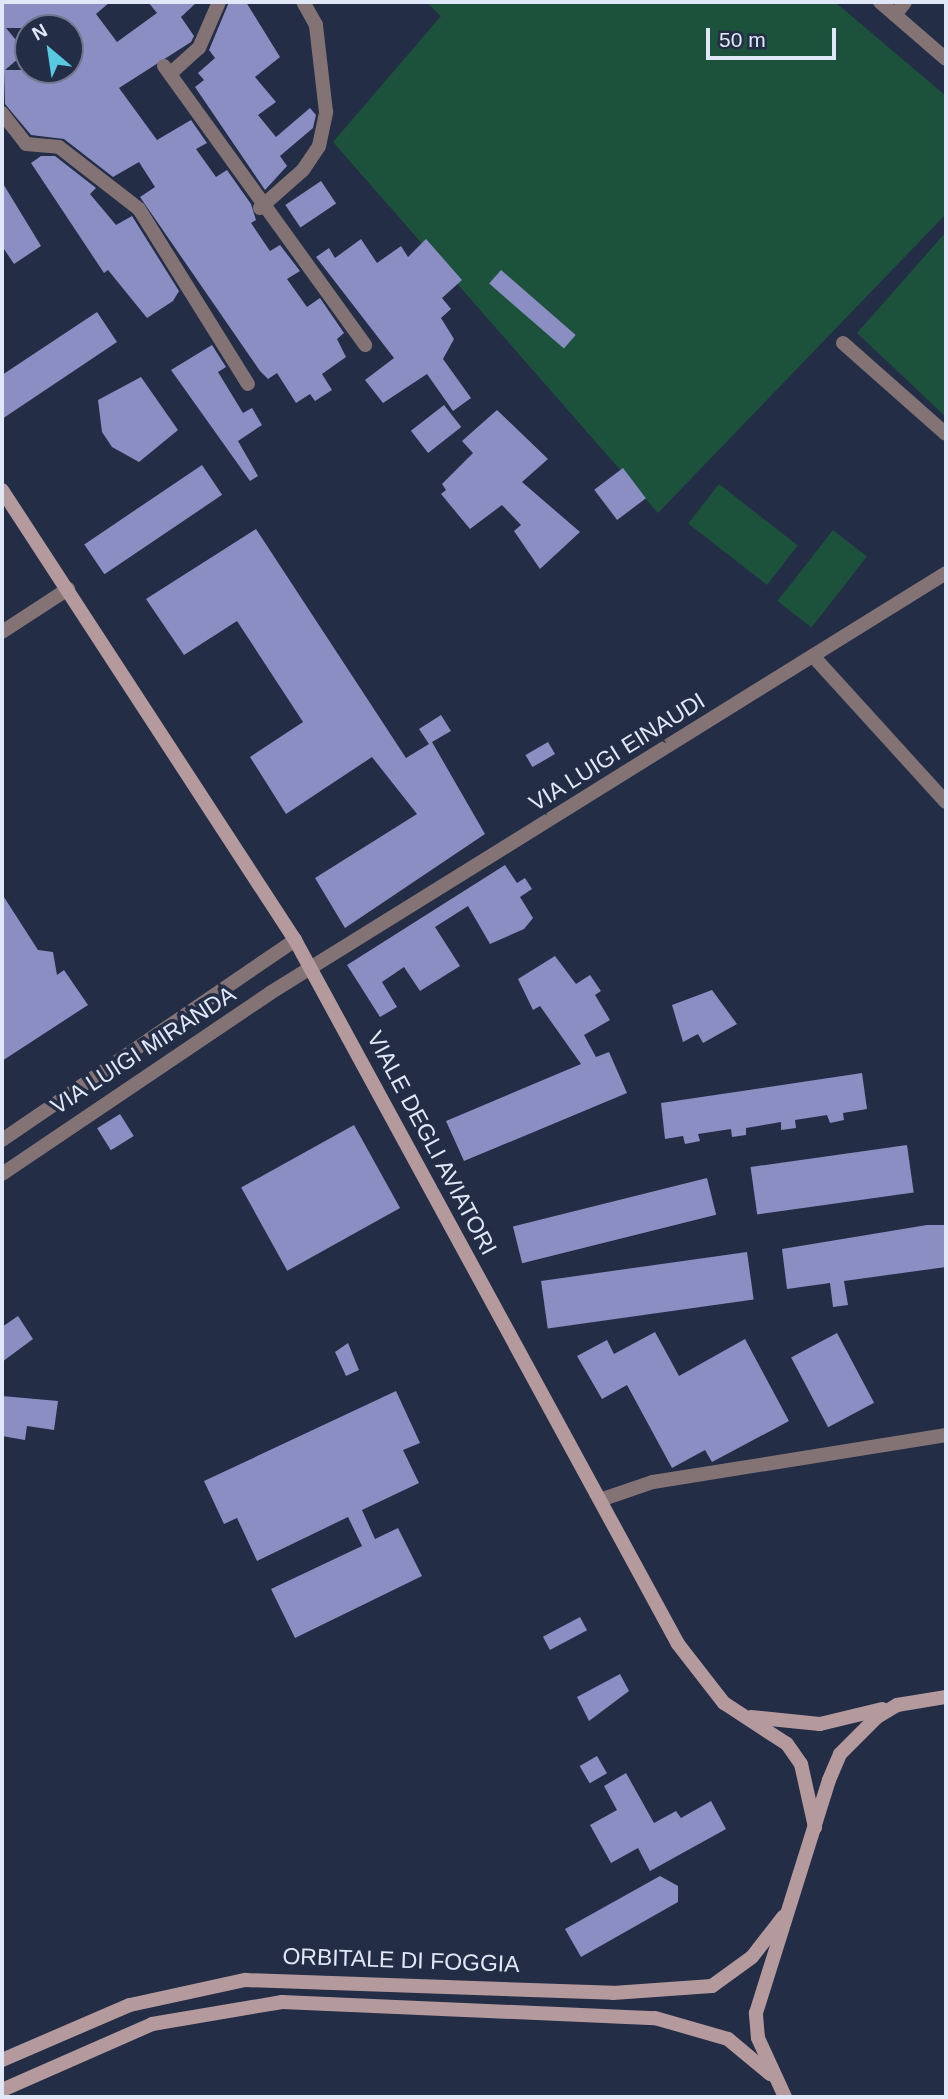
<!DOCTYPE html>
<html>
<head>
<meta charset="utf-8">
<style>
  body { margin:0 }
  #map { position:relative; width:948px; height:2099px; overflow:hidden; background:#232d46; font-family:Arial,sans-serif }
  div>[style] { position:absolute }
  .green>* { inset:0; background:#1c523c; transform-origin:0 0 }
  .building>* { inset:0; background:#8a8ec2; transform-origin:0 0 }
  .street>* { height:14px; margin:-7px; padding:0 7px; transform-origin:7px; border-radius:7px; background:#847375 }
  .secondary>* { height:14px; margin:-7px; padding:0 7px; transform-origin:7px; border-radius:7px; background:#b59a9d }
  span { translate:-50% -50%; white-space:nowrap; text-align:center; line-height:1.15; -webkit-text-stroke:7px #232d46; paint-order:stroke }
  .street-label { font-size:23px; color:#e0e8f8 }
  .frame { position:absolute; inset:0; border:4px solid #e0e8f8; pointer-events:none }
  .north { position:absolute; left:14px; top:14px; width:70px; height:70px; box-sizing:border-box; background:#232d46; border:2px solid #6f788d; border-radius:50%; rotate:331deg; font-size:19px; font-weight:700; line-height:28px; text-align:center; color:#e0e8f8 }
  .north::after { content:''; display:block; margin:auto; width:24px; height:32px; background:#57c9e1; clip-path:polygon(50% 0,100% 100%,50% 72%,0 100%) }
  .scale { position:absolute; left:706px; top:28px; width:130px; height:32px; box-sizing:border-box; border:4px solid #e0e8f8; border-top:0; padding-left:9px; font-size:21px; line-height:24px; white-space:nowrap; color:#e0e8f8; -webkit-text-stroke:5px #232d46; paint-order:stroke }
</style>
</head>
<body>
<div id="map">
  <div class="green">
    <i style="clip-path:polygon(426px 2px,835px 2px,946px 96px,946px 214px,658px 513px,333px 142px,441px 16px)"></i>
    <i style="clip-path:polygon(946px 232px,946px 417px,857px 333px)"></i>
    <i style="left:719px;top:484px;width:100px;height:50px;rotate:38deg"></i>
    <i style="left:833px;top:530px;width:43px;height:90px;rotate:38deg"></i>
  </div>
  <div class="building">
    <i style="clip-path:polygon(evenodd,2px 2px,110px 2px,96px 14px,117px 42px,157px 13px,148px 2px,197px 2px,181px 17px,194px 36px,191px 42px,119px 88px,157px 140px,191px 120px,207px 143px,196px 149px,216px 177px,227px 170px,251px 204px,256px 220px,251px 223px,270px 251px,280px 245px,300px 271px,287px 279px,307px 307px,320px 298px,344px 333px,337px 339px,346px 357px,322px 374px,332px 390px,315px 401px,310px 394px,296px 403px,277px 373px,268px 379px,260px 371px,140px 197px,155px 187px,139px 162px,113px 177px,64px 139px,31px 135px,5px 104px,2px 2px,6px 28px,75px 28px,70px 70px,5px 70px,26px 52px,6px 28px)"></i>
    <i style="clip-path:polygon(229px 2px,246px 2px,280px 57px,255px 77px,276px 102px,258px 115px,276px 137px,310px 108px,316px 115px,313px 128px,280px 156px,287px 166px,265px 190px,195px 87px,204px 80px,198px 73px,215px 58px,209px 50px)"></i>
    <i style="clip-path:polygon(41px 156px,55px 156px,96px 188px,90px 194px,116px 225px,132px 216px,179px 291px,173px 301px,147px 318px,108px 270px,104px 273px,31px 163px)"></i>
    <i style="left:321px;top:181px;width:27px;height:43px;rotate:56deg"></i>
    <i style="clip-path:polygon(2px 182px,41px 246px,14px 264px,2px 246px)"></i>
    <i style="clip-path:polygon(361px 239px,377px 263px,401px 246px,408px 257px,426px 239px,462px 280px,442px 298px,451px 309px,441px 318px,454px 339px,443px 359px,471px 398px,453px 411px,427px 374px,383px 403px,365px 380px,394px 358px,316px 257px,329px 248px,335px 258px)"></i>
    <i style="left:501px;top:270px;width:99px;height:18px;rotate:41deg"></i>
    <i style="clip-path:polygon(97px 312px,117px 342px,2px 419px,2px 375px)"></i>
    <i style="clip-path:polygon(212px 345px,226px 367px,218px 372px,243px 413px,252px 408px,262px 425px,238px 441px,258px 476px,250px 481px,171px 370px)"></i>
    <i style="clip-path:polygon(141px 377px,178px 430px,139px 462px,112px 447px,102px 432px,98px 400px)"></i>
    <i style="left:444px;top:405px;width:28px;height:42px;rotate:52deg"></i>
    <i style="clip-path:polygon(497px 410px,548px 459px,522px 482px,580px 532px,540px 569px,514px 531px,521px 525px,502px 505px,470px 529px,441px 494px,446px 490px,442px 484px,473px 453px,462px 441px)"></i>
    <i style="left:202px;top:465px;width:36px;height:142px;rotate:56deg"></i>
    <i style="left:623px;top:468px;width:38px;height:36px;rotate:53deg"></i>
    <i style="clip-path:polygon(256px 529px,406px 758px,429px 744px,419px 729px,441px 715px,451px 731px,432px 742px,485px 834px,345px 928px,315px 878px,417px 814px,372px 757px,286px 814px,250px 757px,303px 722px,237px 621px,184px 655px,146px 599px)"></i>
    <i style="left:548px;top:742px;width:14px;height:26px;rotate:60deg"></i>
    <i style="clip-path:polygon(505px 865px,517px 883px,525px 878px,532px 889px,520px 897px,533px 918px,524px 929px,490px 944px,468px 906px,435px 927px,460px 966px,420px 991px,404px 967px,382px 982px,397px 1007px,380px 1017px,347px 965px)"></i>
    <i style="clip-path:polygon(2px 894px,38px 950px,53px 952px,57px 975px,64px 970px,88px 1005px,2px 1061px)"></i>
    <i style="clip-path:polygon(555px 956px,576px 984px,590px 975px,601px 991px,595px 995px,610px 1020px,584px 1035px,596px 1057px,609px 1052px,627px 1093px,464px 1161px,446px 1121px,581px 1064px,540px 1006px,533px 1010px,518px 979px)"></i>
    <i style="clip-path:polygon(712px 990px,737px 1024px,703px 1043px,698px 1034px,683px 1042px,672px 1005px)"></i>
    <i style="clip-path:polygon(862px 1073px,867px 1109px,843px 1113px,844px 1120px,830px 1123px,827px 1115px,795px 1120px,796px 1128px,781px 1130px,781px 1122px,746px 1128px,746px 1135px,732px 1137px,731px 1129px,698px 1134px,700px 1141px,685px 1144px,683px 1136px,665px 1139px,661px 1103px)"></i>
    <i style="left:120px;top:1114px;width:26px;height:27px;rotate:58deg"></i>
    <i style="left:354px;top:1125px;width:95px;height:129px;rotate:61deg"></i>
    <i style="left:907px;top:1145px;width:48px;height:158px;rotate:82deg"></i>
    <i style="left:707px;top:1178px;width:38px;height:200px;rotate:76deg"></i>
    <i style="clip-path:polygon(927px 1225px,946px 1225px,946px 1267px,844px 1281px,848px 1305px,833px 1307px,830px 1283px,787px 1289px,782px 1249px)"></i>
    <i style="left:747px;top:1252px;width:48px;height:208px;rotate:82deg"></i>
    <i style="clip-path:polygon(18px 1316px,33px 1339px,2px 1362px,2px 1327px)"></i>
    <i style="clip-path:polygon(655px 1332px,679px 1376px,745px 1339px,789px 1421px,712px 1462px,705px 1450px,672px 1468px,627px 1385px,602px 1399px,577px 1356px,607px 1340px,614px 1354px)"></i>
    <i style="left:837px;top:1333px;width:79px;height:52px;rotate:62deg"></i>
    <i style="clip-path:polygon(348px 1343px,359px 1370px,346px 1376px,335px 1352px)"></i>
    <i style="clip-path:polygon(396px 1391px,420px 1443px,403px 1450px,419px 1483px,362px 1510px,375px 1539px,398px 1528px,422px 1576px,295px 1638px,271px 1589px,362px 1546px,348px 1517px,257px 1561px,237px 1518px,224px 1524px,204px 1481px)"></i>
    <i style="clip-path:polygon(2px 1396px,58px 1401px,54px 1430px,27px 1426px,25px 1440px,2px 1436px)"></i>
    <i style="left:580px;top:1617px;width:15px;height:42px;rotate:62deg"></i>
    <i style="clip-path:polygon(620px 1674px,629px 1691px,589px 1721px,577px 1697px)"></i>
    <i style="left:597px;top:1756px;width:20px;height:20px;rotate:60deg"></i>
    <i style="clip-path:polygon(626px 1773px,654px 1823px,676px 1811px,681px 1818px,711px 1801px,726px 1829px,650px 1871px,638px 1848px,611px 1863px,590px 1825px,617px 1810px,604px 1786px)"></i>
    <i style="clip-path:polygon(660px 1876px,678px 1886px,678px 1902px,581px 1957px,565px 1929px)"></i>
  </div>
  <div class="street">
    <i style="left:880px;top:2px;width:87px;rotate:40.8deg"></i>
    <i style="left:895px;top:15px;width:16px;rotate:-52deg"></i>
    <i style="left:164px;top:66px;width:344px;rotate:54.2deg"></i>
    <i style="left:172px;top:72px;width:36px;rotate:-42deg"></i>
    <i style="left:199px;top:48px;width:50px;rotate:-66.5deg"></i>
    <i style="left:2px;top:113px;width:39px;rotate:52deg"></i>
    <i style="left:26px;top:144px;width:33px;rotate:5deg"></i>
    <i style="left:59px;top:147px;width:101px;rotate:37.8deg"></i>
    <i style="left:139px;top:209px;width:206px;rotate:58.1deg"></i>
    <i style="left:260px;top:208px;width:57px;rotate:-41.5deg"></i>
    <i style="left:303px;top:170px;width:29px;rotate:-56deg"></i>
    <i style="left:319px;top:146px;width:35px;rotate:-78deg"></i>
    <i style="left:326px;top:112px;width:88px;rotate:-96.6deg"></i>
    <i style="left:316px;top:25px;width:26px;rotate:-119deg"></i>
    <i style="left:843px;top:343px;width:137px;rotate:41.5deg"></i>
    <i style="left:2px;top:632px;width:79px;rotate:-33.1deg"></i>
    <i style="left:813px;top:656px;width:197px;rotate:47.7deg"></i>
    <i style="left:2px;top:1140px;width:355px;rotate:-34.3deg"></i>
    <i style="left:2px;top:1174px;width:323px;rotate:-34deg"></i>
    <i style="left:270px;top:993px;width:796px;rotate:-31.85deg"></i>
    <i style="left:600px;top:1500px;width:56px;rotate:-18.8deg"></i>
    <i style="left:653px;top:1482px;width:297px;rotate:-9.1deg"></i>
  </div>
  <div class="secondary">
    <i style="left:2px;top:490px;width:537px;rotate:56.93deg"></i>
    <i style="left:295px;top:940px;width:801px;rotate:61.45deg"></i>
    <i style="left:678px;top:1644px;width:75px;rotate:52.1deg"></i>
    <i style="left:724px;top:1703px;width:75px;rotate:33.1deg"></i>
    <i style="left:787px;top:1744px;width:24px;rotate:55deg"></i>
    <i style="left:801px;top:1764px;width:65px;rotate:77.5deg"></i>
    <i style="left:751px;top:1717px;width:69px;rotate:5.8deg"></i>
    <i style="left:820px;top:1724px;width:64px;rotate:-13.6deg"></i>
    <i style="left:2px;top:2060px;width:139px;rotate:-23.3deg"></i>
    <i style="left:130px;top:2005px;width:118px;rotate:-12.3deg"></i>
    <i style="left:245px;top:1980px;width:368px;rotate:2deg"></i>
    <i style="left:613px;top:1993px;width:99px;rotate:-4deg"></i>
    <i style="left:712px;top:1986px;width:49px;rotate:-35.9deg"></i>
    <i style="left:752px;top:1957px;width:51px;rotate:-52.2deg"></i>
    <i style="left:2px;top:2090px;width:164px;rotate:-23.7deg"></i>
    <i style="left:152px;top:2024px;width:132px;rotate:-9.6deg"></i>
    <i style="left:282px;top:2002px;width:373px;rotate:2.5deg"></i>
    <i style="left:655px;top:2018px;width:76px;rotate:16deg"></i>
    <i style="left:728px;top:2039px;width:55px;rotate:39.8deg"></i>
    <i style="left:785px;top:2097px;width:65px;rotate:-114.6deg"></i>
    <i style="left:758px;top:2038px;width:25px;rotate:-95deg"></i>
    <i style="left:756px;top:2013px;width:244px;rotate:-72.6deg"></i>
    <i style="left:829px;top:1780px;width:28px;rotate:-67deg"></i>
    <i style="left:840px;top:1754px;width:52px;rotate:-45deg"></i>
    <i style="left:877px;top:1717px;width:23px;rotate:-31deg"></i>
    <i style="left:897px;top:1705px;width:50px;rotate:-9.3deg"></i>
  </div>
  <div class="street-label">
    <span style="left:617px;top:752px;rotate:-32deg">VIA LUIGI EINAUDI</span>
    <span style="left:143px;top:1050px;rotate:-33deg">VIA LUIGI MIRANDA</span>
    <span style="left:432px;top:1143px;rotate:62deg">VIALE DEGLI AVIATORI</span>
    <span style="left:401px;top:1960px;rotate:2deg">ORBITALE DI FOGGIA</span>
  </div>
  <div class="frame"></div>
  <div class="north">N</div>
  <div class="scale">50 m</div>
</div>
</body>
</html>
